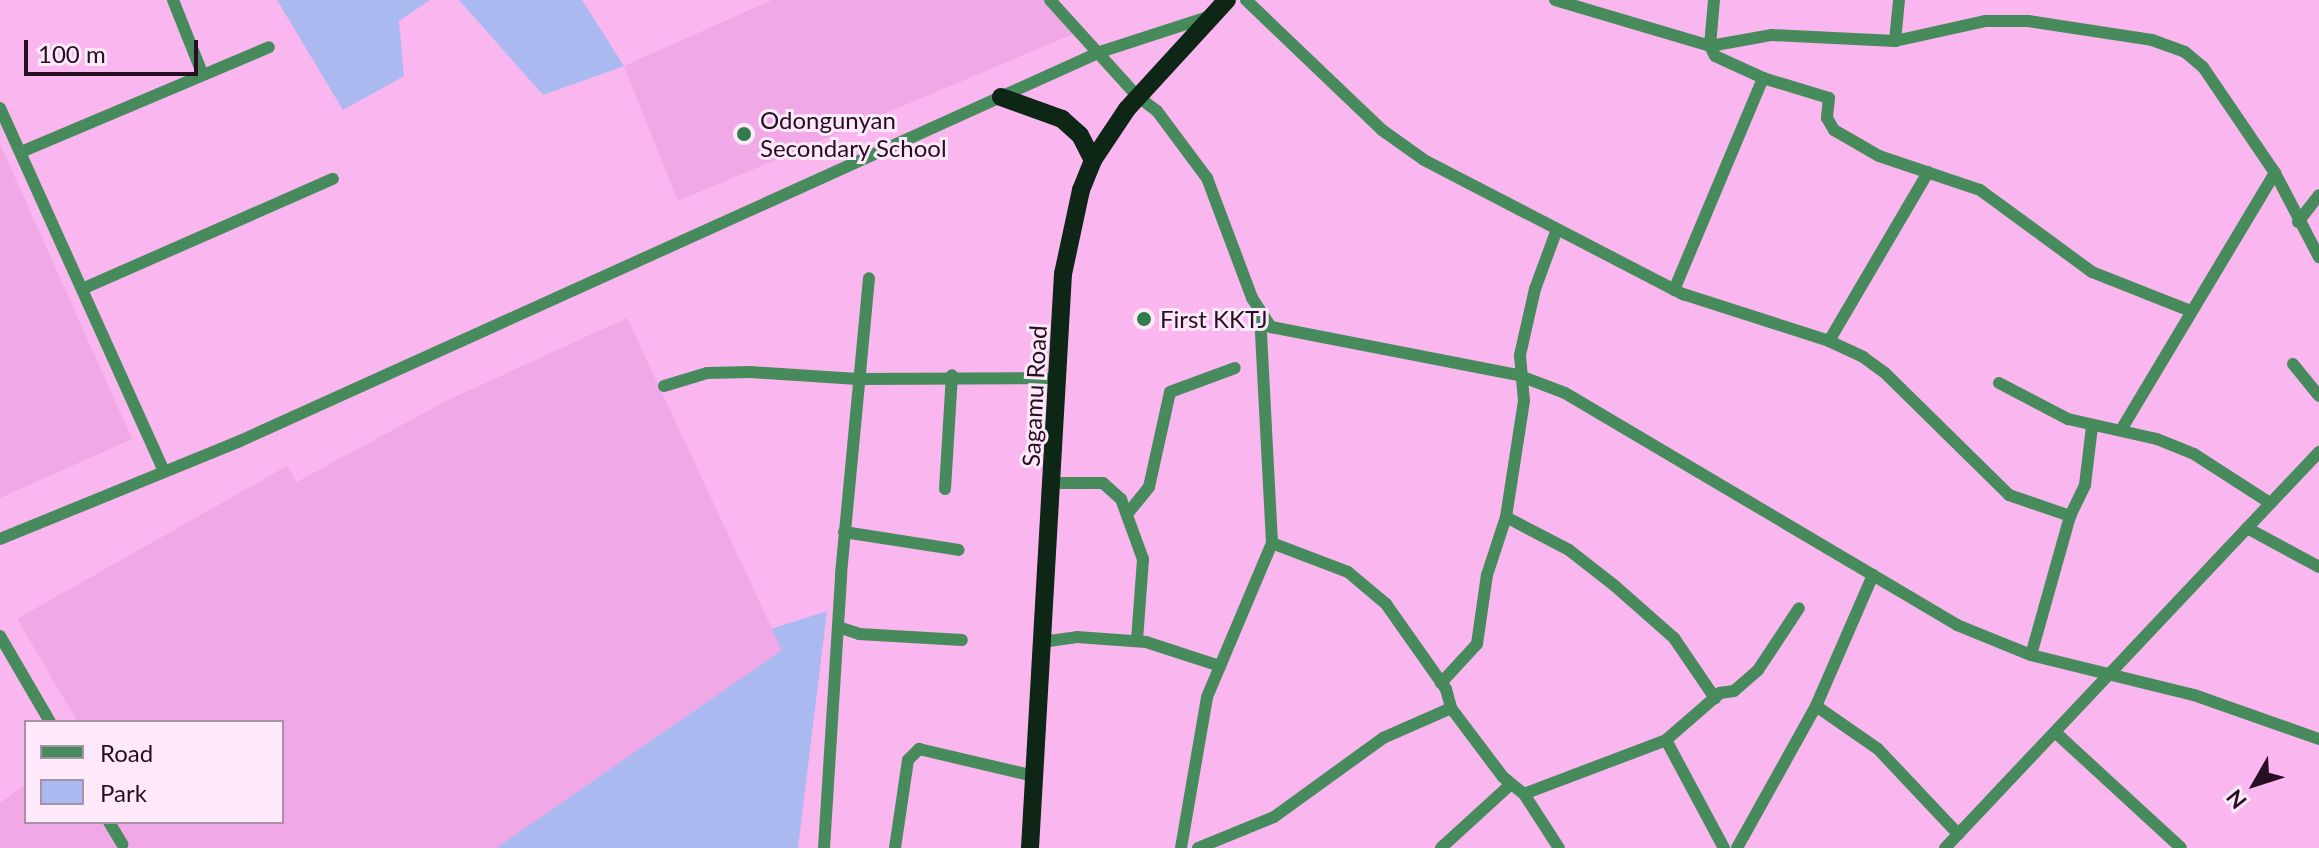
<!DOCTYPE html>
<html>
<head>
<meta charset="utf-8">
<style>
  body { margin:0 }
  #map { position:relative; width:2319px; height:848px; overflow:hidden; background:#fab6ef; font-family:Lato,sans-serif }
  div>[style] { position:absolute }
  .built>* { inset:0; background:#f1a8e6 }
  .green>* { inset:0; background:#aabaf0 }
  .minor>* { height:12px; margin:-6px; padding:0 6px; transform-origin:6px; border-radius:6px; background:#478b5c }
  .highway>* { height:18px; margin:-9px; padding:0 9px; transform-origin:9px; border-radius:9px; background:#0d2615 }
  .dots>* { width:22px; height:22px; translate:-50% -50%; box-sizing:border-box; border:4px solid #fee9fa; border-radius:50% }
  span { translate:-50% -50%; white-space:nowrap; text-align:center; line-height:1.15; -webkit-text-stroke:6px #fee9fa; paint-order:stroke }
  .poi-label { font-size:24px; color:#260e23 }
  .left { translate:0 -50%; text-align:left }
  .street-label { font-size:24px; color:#260e23 }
  .legend { position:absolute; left:24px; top:720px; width:260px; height:104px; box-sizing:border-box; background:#fee9fa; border:2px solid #a891a4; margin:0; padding:10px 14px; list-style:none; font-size:24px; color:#260e23 }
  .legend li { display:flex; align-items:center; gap:16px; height:40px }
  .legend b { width:40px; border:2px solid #a891a4 }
  .north { position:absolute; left:2215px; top:744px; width:80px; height:80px; -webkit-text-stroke:6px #fee9fa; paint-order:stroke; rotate:231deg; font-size:22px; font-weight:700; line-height:32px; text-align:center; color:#260e23 }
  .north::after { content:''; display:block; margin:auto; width:28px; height:36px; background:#260e23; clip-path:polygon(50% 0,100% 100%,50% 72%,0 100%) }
  .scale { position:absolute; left:24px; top:40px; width:174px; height:36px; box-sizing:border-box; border:4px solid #260e23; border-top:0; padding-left:10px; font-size:24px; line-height:28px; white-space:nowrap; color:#260e23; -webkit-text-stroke:6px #fee9fa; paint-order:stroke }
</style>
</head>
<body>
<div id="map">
  <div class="built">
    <i style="clip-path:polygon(772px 0,1048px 0,1080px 31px,678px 201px,624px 66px)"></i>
    <i style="clip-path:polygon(0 144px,132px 439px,0 498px)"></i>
    <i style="clip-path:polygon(627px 318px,782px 650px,496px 848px,0 848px,0 803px,26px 784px,26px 822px,282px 822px,282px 722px,78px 722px,17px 619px,287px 466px,297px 482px,446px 401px)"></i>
  </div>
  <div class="green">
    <i style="clip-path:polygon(277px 0,430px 0,399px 21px,404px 76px,343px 110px)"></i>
    <i style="clip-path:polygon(459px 0,582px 0,624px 66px,543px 95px)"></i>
    <i style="clip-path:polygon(827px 611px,798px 848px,496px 848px,782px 650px,771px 629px)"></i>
  </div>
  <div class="minor">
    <i style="left:173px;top:0;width:79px;rotate:68.3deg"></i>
    <i style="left:1050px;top:0;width:130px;rotate:47.8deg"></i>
    <i style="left:1137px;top:96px;width:25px;rotate:37deg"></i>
    <i style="left:1157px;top:111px;width:84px;rotate:53.3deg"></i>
    <i style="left:1207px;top:178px;width:128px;rotate:69.4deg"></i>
    <i style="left:1252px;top:298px;width:35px;rotate:57deg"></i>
    <i style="left:1271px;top:327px;width:252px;rotate:11deg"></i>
    <i style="left:1518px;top:375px;width:50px;rotate:21deg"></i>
    <i style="left:1565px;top:393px;width:456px;rotate:30.6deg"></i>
    <i style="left:1957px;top:625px;width:80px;rotate:22.1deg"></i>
    <i style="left:2031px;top:655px;width:168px;rotate:13.8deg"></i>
    <i style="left:2194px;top:695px;width:133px;rotate:19.4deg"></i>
    <i style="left:1246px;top:0;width:188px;rotate:43.7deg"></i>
    <i style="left:1382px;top:130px;width:52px;rotate:35.5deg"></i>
    <i style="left:1424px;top:160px;width:292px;rotate:27.4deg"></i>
    <i style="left:1683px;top:294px;width:153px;rotate:17.8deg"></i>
    <i style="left:1829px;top:341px;width:38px;rotate:25deg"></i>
    <i style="left:1863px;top:357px;width:27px;rotate:36deg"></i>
    <i style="left:1885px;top:373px;width:174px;rotate:44.5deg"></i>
    <i style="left:2009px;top:495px;width:65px;rotate:19deg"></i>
    <i style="left:1555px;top:0;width:162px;rotate:16.5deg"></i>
    <i style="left:1710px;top:46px;width:63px;rotate:-10.1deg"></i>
    <i style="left:1772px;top:35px;width:123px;rotate:2.8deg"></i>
    <i style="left:1895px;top:41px;width:92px;rotate:-12.5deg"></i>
    <i style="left:1985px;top:21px;width:43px"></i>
    <i style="left:2028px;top:21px;width:125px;rotate:8.7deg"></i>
    <i style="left:2152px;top:40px;width:35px;rotate:20deg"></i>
    <i style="left:2185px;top:52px;width:23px;rotate:40deg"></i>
    <i style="left:2203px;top:67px;width:128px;rotate:55.8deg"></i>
    <i style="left:2275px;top:173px;width:95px;rotate:62.4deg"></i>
    <i style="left:1714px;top:0;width:46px;rotate:95deg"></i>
    <i style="left:1710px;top:46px;width:11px;rotate:63deg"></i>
    <i style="left:1715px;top:56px;width:53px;rotate:24.6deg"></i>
    <i style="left:1763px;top:78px;width:69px;rotate:16.9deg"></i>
    <i style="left:1829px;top:98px;width:20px;rotate:96deg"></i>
    <i style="left:1827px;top:118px;width:14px;rotate:60deg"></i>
    <i style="left:1834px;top:130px;width:52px;rotate:30deg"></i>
    <i style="left:1879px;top:156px;width:107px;rotate:18.6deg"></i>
    <i style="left:1980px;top:190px;width:139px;rotate:36.2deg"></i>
    <i style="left:2092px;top:272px;width:103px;rotate:21.6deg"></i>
    <i style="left:1895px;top:41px;width:41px;rotate:-84.4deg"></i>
    <i style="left:0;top:108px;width:398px;rotate:65.7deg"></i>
    <i style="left:21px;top:152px;width:269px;rotate:-22.9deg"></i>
    <i style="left:2298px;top:222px;width:34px;rotate:-52deg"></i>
    <i style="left:82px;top:289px;width:274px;rotate:-23.7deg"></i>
    <i style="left:1674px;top:290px;width:230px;rotate:-67.2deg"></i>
    <i style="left:1829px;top:341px;width:196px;rotate:-59.6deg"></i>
    <i style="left:2293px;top:364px;width:41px;rotate:50.9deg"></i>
    <i style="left:1999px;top:383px;width:78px;rotate:27.6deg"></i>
    <i style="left:2068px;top:419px;width:91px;rotate:12.7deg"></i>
    <i style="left:2157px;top:439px;width:40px;rotate:22deg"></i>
    <i style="left:2194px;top:454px;width:90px;rotate:32.8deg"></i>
    <i style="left:664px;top:386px;width:45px;rotate:-16.8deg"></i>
    <i style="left:707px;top:373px;width:43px;rotate:-1.3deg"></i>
    <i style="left:750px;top:372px;width:108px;rotate:3.7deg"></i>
    <i style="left:858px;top:379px;width:201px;rotate:-0.3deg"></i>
    <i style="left:2121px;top:430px;width:300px;rotate:-59.1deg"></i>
    <i style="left:1054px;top:483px;width:49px"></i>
    <i style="left:1103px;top:483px;width:24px;rotate:42deg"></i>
    <i style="left:1121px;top:499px;width:64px;rotate:69.9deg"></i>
    <i style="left:1143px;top:559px;width:82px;rotate:94.2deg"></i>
    <i style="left:945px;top:489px;width:114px;rotate:-86.5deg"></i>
    <i style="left:1128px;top:513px;width:33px;rotate:-51deg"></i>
    <i style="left:1149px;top:487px;width:97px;rotate:-77.5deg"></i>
    <i style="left:1170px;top:392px;width:69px;rotate:-20.3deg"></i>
    <i style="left:1506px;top:517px;width:71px;rotate:27.6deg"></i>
    <i style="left:1569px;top:550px;width:58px;rotate:38deg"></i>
    <i style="left:1615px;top:586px;width:79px;rotate:41.4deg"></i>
    <i style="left:1674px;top:638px;width:73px;rotate:55.7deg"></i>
    <i style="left:2247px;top:528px;width:82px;rotate:28.4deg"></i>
    <i style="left:844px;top:532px;width:116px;rotate:8.9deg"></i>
    <i style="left:0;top:539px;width:259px;rotate:-22.2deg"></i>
    <i style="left:240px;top:441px;width:944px;rotate:-24.34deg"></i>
    <i style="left:1100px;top:52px;width:117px;rotate:-18deg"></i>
    <i style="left:1272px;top:543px;width:81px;rotate:20.9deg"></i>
    <i style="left:1348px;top:572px;width:50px;rotate:40.1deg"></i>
    <i style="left:1386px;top:604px;width:104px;rotate:54.8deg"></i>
    <i style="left:1446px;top:689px;width:20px;rotate:75deg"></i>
    <i style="left:1451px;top:708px;width:86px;rotate:53deg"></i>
    <i style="left:1503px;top:777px;width:27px;rotate:39deg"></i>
    <i style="left:1524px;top:794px;width:64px;rotate:57.1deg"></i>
    <i style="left:838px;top:627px;width:22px;rotate:18deg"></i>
    <i style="left:859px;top:634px;width:103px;rotate:3.3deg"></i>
    <i style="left:0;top:636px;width:99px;rotate:59.8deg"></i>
    <i style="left:1042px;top:642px;width:35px;rotate:-8deg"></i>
    <i style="left:1077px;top:637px;width:69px;rotate:4.1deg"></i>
    <i style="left:1146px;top:642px;width:78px;rotate:18deg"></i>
    <i style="left:2031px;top:655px;width:144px;rotate:-74.3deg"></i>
    <i style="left:2070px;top:516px;width:34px;rotate:-64deg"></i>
    <i style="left:2085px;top:485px;width:59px;rotate:-83.2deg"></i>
    <i style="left:1441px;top:683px;width:53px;rotate:-47.3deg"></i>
    <i style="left:1477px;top:644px;width:70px;rotate:-81.8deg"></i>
    <i style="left:1487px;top:575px;width:61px;rotate:-71.9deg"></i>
    <i style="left:1506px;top:517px;width:117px;rotate:-81.2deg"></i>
    <i style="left:1524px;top:401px;width:46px;rotate:-95deg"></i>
    <i style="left:1520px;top:355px;width:68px;rotate:-77.2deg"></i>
    <i style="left:1535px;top:289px;width:61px;rotate:-69.8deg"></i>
    <i style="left:1816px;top:706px;width:75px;rotate:34.7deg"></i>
    <i style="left:1878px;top:749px;width:117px;rotate:46.7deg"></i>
    <i style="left:2055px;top:732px;width:171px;rotate:42.6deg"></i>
    <i style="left:1666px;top:740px;width:123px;rotate:61.8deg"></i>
    <i style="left:1524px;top:794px;width:152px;rotate:-20.8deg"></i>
    <i style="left:1666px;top:740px;width:72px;rotate:-41deg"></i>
    <i style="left:1720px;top:693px;width:14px;rotate:-8deg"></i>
    <i style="left:1734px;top:691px;width:32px;rotate:-41deg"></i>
    <i style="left:1758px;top:670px;width:74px;rotate:-56.5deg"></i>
    <i style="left:109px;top:822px;width:26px;rotate:59deg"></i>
    <i style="left:824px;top:848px;width:275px;rotate:-86.4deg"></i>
    <i style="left:841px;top:574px;width:297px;rotate:-84.6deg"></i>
    <i style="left:895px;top:848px;width:89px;rotate:-81.6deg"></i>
    <i style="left:908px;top:760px;width:16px;rotate:-45deg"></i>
    <i style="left:919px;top:749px;width:118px;rotate:13.2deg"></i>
    <i style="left:1181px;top:848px;width:153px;rotate:-80.2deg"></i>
    <i style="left:1207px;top:697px;width:167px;rotate:-67.1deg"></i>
    <i style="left:1272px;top:543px;width:228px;rotate:-93deg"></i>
    <i style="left:1198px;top:848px;width:82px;rotate:-22.2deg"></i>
    <i style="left:1274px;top:817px;width:135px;rotate:-35.9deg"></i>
    <i style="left:1383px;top:738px;width:74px;rotate:-23.8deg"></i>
    <i style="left:1441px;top:848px;width:95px;rotate:-42.4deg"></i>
    <i style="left:1737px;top:848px;width:162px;rotate:-60.9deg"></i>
    <i style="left:1816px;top:706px;width:143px;rotate:-66.5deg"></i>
    <i style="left:1945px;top:848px;width:545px;rotate:-46.64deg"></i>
  </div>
  <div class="highway">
    <i style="left:1001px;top:97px;width:65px;rotate:19.8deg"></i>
    <i style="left:1062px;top:119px;width:24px;rotate:42deg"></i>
    <i style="left:1080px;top:135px;width:28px;rotate:63deg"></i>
    <i style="left:1030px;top:848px;width:575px;rotate:-86.71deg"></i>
    <i style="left:1063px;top:274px;width:86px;rotate:-77.9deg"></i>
    <i style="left:1081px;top:190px;width:32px;rotate:-68deg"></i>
    <i style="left:1093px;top:160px;width:61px;rotate:-56.3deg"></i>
    <i style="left:1127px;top:109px;width:148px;rotate:-47.5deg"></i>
  </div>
  <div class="dots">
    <i style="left:744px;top:134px;background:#307c4a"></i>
    <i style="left:1144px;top:319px;background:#307c4a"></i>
  </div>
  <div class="poi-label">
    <span class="left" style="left:760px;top:134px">Odongunyan<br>Secondary School</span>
    <span class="left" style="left:1160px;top:319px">First KKTJ</span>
  </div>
  <div class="street-label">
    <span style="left:1034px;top:396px;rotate:-87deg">Sagamu Road</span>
  </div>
  <ul class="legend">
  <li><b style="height:10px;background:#478b5c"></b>Road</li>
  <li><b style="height:22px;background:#aabaf0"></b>Park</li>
  </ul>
  <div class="north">N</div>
  <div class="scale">100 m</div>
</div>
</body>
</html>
